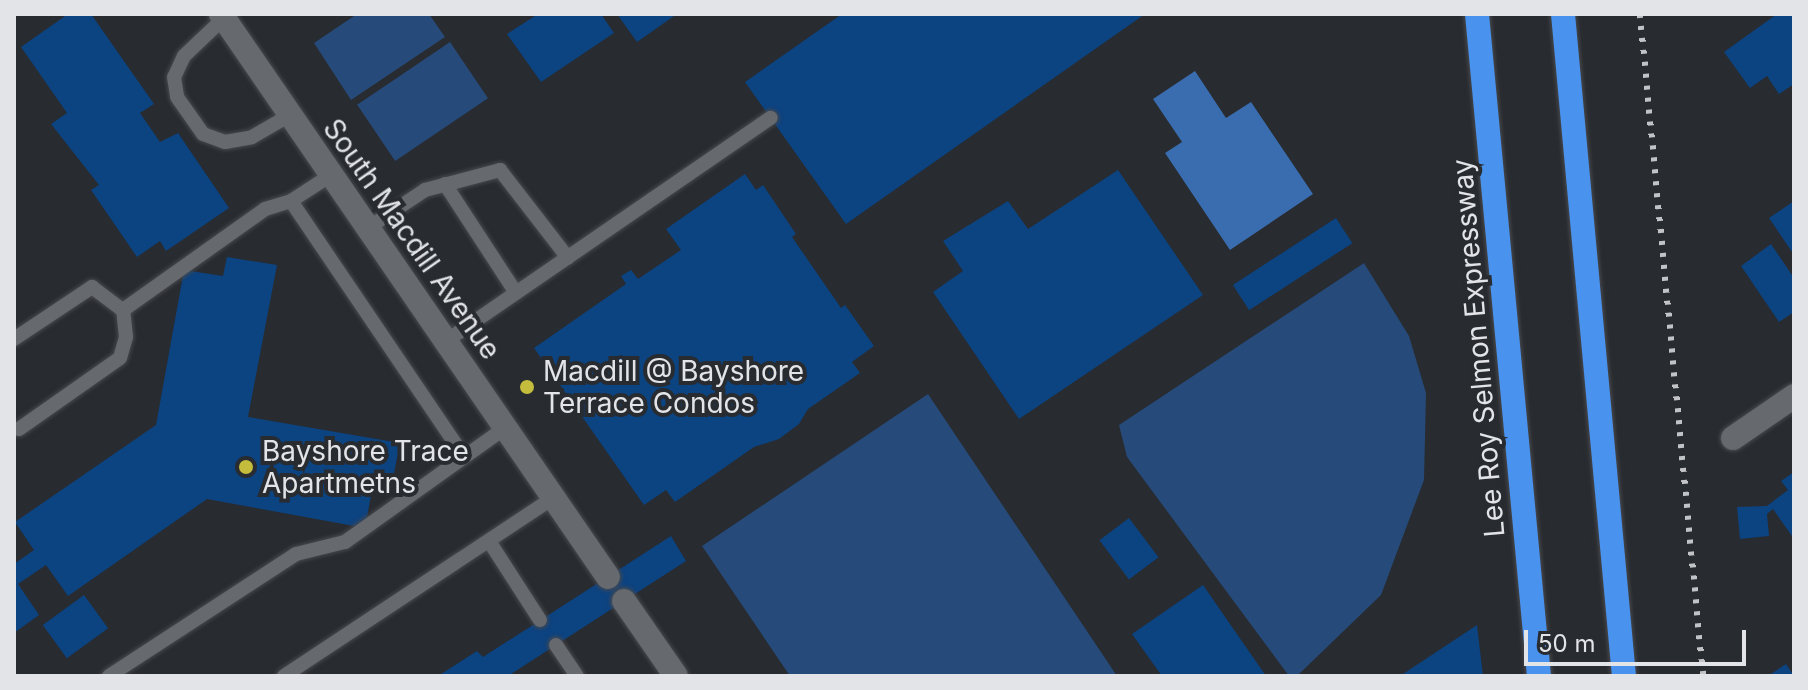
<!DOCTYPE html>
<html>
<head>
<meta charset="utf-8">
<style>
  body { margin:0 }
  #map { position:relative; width:1808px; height:690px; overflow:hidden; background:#282b2f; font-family:Inter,sans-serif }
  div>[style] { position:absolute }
  .green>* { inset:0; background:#264a79; transform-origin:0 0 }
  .water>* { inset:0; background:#396daf }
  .building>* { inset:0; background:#0c4381; transform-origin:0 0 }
  .roads { filter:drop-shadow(0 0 2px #47494d) drop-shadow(0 0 2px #47494d) }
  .service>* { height:14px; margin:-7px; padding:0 7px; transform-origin:7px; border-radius:7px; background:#666a6f }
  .minor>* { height:24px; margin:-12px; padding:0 12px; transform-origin:12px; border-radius:12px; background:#666a6f }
  .tertiary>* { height:24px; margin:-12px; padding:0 12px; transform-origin:12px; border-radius:12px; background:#666a6f }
  .motorway>* { height:24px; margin:-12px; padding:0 12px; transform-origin:12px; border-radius:12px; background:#4992ee }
  .rail>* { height:6px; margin-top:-3px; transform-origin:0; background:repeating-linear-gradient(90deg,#c1c3c6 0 4px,transparent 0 12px) }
  .dots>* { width:22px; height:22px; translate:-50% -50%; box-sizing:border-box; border:4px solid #282b2f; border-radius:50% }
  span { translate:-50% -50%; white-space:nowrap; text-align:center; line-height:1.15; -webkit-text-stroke:8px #282b2f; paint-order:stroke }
  .street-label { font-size:28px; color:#e2e4e7 }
  .poi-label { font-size:28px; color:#e2e4e7 }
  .left { translate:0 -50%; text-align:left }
  .frame { position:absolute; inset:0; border:16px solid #e2e4e7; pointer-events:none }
  .scale { position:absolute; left:1524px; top:630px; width:222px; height:36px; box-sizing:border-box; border:4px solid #e2e4e7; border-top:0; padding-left:10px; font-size:24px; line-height:28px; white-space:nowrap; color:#e2e4e7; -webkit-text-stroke:6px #282b2f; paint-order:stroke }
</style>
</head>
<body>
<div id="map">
  <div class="green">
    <i style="clip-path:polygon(357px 14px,429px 14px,445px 37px,351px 100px,314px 43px)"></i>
    <i style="left:450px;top:42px;width:68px;height:112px;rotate:56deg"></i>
    <i style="clip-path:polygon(1364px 263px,1409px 336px,1426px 393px,1424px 480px,1381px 595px,1297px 676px,1289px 676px,1127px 457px,1119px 425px)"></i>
    <i style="clip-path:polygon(928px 394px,1117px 676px,790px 676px,702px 546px)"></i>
  </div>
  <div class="water">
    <i style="clip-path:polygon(1195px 71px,1226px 118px,1251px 102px,1313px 194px,1230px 250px,1165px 153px,1182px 142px,1153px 99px)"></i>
  </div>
  <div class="building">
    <i style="clip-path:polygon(68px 14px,91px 14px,154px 104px,140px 113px,160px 142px,178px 133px,229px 208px,166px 251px,160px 241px,137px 257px,91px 190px,99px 185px,51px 124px,67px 113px,21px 47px)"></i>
    <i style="clip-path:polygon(538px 14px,601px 14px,614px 33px,541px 82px,507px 34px)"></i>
    <i style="clip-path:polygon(617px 14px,677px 14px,637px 42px)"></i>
    <i style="clip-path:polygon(842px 14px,1145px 14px,846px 224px,745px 82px)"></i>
    <i style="clip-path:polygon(1777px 14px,1794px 14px,1794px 84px,1779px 94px,1767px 76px,1750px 88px,1724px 52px)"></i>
    <i style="clip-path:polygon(1118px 170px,1203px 295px,1019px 419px,933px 292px,963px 271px,943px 241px,1008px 201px,1028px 229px)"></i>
    <i style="clip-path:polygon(745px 174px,756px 190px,763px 185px,796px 234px,792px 237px,841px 308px,845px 305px,874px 346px,852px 362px,860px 373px,808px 409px,799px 424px,779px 439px,754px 447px,675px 502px,666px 490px,644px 505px,534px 348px,626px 284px,621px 276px,631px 270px,638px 279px,681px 250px,666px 229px)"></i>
    <i style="clip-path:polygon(1794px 201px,1794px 255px,1769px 218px)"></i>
    <i style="left:1336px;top:218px;width:30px;height:123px;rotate:57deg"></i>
    <i style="clip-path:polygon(1771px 244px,1794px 278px,1794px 312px,1779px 322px,1741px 266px)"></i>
    <i style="clip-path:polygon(227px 257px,277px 265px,248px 417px,400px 443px,390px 493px,372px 490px,365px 528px,207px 499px,68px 596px,46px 565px,18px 584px,39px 615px,14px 633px,14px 564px,34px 550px,15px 522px,156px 425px,184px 270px,223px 276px)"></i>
    <i style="clip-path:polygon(1794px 472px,1794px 539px,1773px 509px,1767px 514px,1769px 536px,1740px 539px,1737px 507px,1767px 506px,1788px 490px,1781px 481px)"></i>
    <i style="left:1129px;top:518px;width:49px;height:37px;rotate:53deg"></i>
    <i style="clip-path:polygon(671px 536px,686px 561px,508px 676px,438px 676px,477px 651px,483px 657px)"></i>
    <i style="clip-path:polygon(1203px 585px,1266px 676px,1162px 676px,1132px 634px)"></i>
    <i style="left:84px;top:595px;width:41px;height:51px;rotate:54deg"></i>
    <i style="clip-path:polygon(1477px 625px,1483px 676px,1400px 676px)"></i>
    <i style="clip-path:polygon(1786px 664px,1794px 676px,1768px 676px)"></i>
  </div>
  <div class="roads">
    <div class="service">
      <i style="left:224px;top:18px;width:55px;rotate:136.5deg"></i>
      <i style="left:184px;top:56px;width:23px;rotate:115deg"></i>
      <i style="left:174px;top:77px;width:20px;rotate:81deg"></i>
      <i style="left:177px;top:97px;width:45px;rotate:54.9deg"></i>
      <i style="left:203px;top:134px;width:23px;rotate:20deg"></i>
      <i style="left:225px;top:142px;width:27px;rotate:-10deg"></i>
      <i style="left:252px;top:137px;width:44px;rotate:-30.1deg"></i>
      <i style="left:445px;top:184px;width:130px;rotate:56.9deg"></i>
      <i style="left:291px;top:201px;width:309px;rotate:55.9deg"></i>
      <i style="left:368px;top:228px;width:69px;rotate:-33.7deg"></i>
      <i style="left:425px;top:190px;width:78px;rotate:-14.9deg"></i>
      <i style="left:500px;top:170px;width:111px;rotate:52.3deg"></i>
      <i style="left:14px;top:339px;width:94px;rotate:-33.7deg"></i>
      <i style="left:92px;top:287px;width:39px;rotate:37deg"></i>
      <i style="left:123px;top:310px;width:174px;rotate:-35.4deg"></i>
      <i style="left:265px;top:209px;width:27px;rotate:-17deg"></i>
      <i style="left:291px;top:201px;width:48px;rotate:-33deg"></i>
      <i style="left:446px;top:341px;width:394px;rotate:-34.5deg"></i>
      <i style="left:19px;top:429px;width:123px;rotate:-35.1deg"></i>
      <i style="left:120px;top:358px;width:22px;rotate:-74deg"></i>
      <i style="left:126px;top:337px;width:27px;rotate:-96deg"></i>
      <i style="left:489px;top:541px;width:94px;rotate:57.2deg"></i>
      <i style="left:556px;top:645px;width:37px;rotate:56deg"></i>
      <i style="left:109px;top:676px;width:223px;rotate:-33.1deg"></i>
      <i style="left:296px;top:554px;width:50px;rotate:-13.8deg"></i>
      <i style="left:345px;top:542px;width:196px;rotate:-35.5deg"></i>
      <i style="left:284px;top:676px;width:323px;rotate:-33.5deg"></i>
    </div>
    <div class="minor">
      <i style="left:1733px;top:438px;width:74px;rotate:-34.5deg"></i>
    </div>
    <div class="tertiary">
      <i style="left:221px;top:14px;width:683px;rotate:55.5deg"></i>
      <i style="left:624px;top:601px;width:91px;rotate:55.3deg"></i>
    </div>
    <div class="motorway">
      <i style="left:1477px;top:14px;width:665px;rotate:84.65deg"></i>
      <i style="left:1563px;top:14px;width:665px;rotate:84.74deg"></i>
    </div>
  </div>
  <div class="rail">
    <i style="left:1640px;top:14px;width:665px;rotate:84.56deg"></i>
  </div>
  <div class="dots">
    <i style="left:527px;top:387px;background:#c4bc3d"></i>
    <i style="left:246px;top:467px;background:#c4bc3d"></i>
  </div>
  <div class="street-label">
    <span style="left:412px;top:239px;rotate:55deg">South Macdill Avenue</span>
    <span style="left:1478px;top:348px;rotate:-95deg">Lee Roy Selmon Expressway</span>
  </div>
  <div class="poi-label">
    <span class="left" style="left:543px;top:387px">Macdill @ Bayshore<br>Terrace Condos</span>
    <span class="left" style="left:262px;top:467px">Bayshore Trace<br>Apartmetns</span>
  </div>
  <div class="frame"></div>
  <div class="scale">50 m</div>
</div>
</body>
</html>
